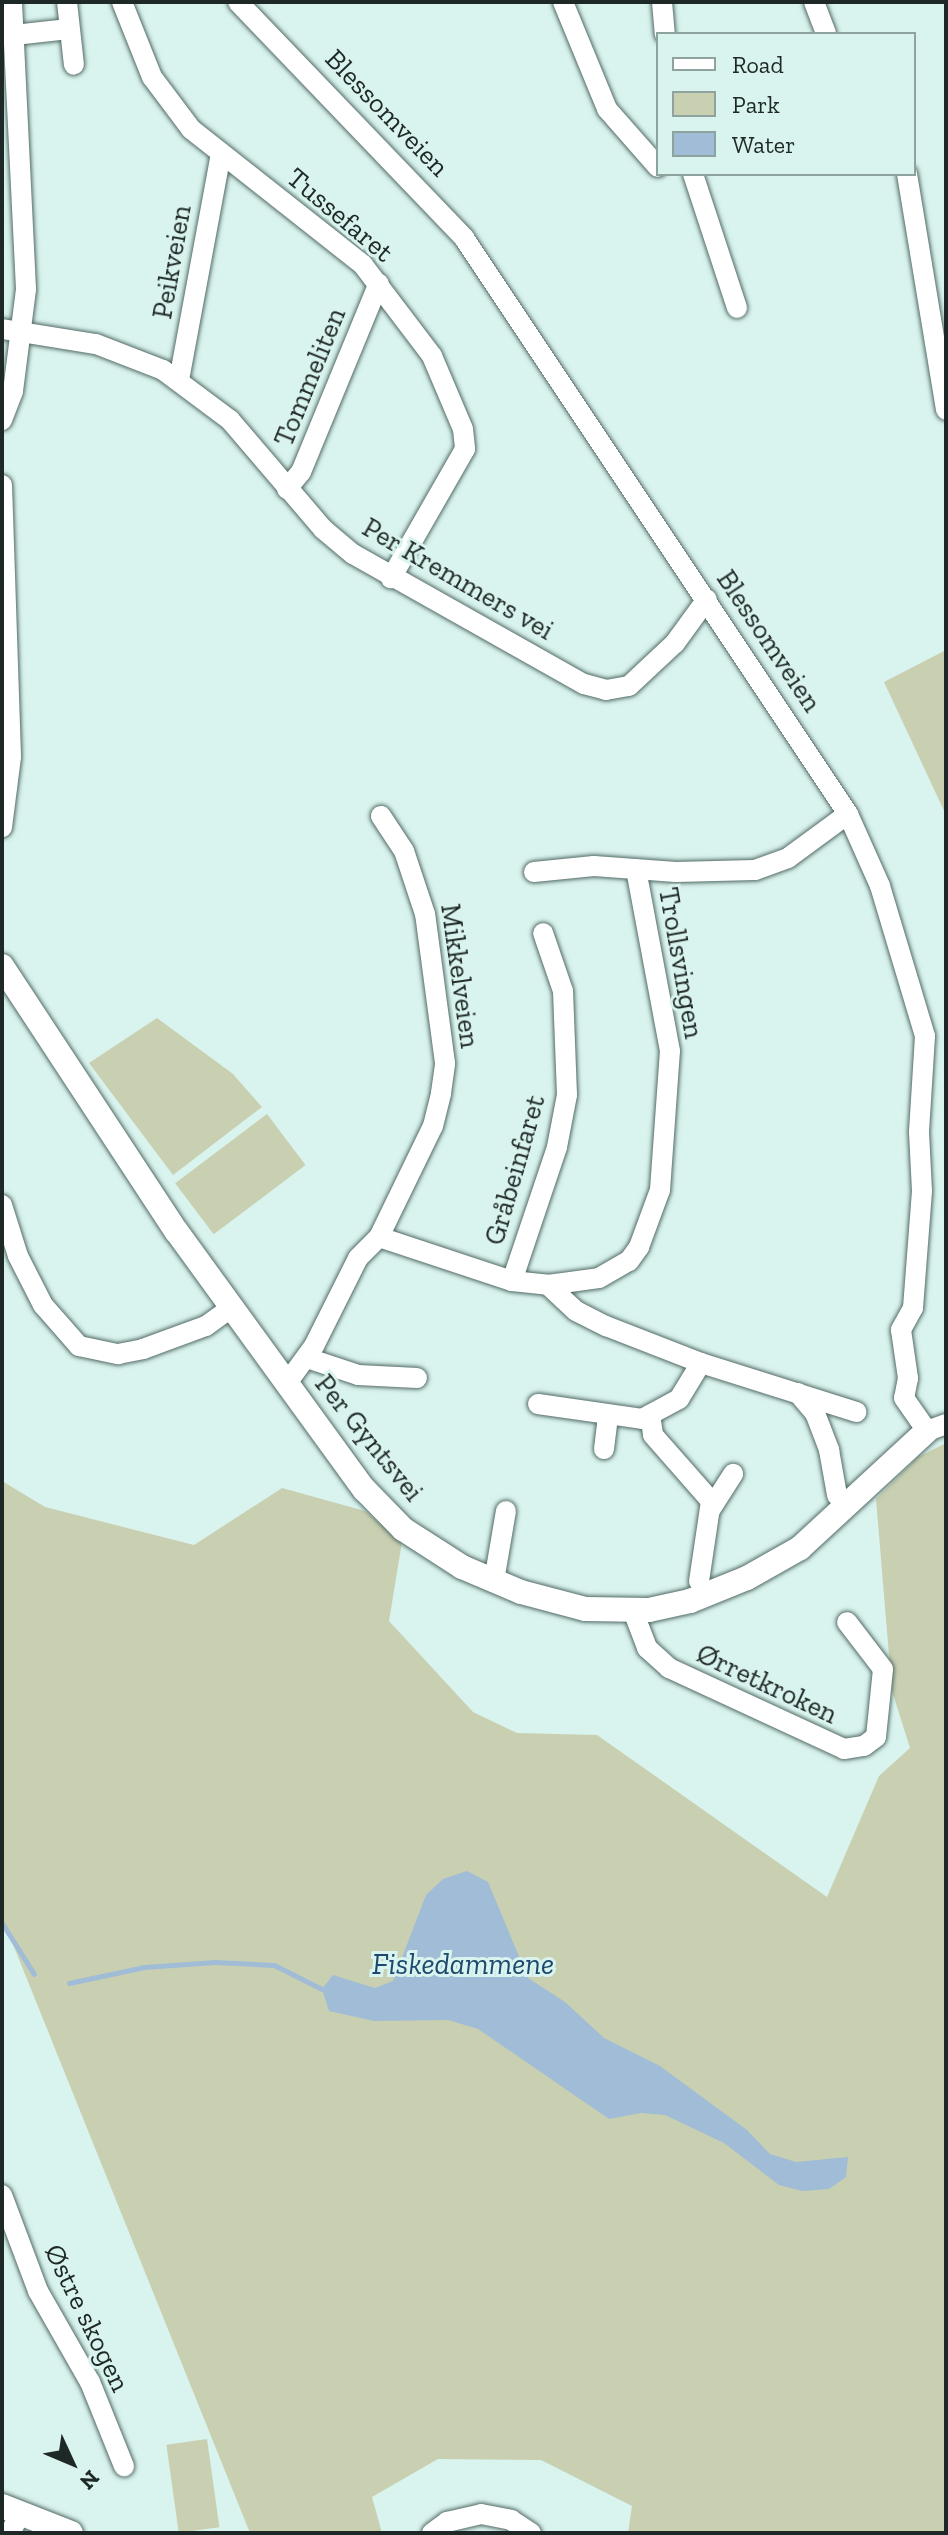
<!DOCTYPE html>
<html>
<head>
<meta charset="utf-8">
<style>
  body { margin:0 }
  #map { position:relative; width:948px; height:2535px; overflow:hidden; background:#d9f3ee; font-family:"Zilla Slab",serif }
  div>[style] { position:absolute }
  .green>* { inset:0; background:#c9d0b2; transform-origin:0 0 }
  .water>* { inset:0; background:#a0bcd6 }
  .stream>* { height:5px; margin:-2.5px; padding:0 2.5px; transform-origin:2.5px; border-radius:2.5px; background:#a0bcd6 }
  .roads { filter:drop-shadow(0 0 2px #536b66) drop-shadow(0 0 2px #536b66) }
  .minor>* { height:20px; margin:-10px; padding:0 10px; transform-origin:10px; border-radius:10px; background:#fff }
  .tertiary>* { height:24px; margin:-12px; padding:0 12px; transform-origin:12px; border-radius:12px; background:#fff }
  span { translate:-50% -50%; white-space:nowrap; text-align:center; line-height:1.15; -webkit-text-stroke:6px #d9f3ee; paint-order:stroke }
  .street-label { font-size:28px; color:#1e2826 }
  .water-label { font-size:30px; color:#1c496d; font-style:italic }
  .frame { position:absolute; inset:0; border:4px solid #1e2826; pointer-events:none }
  .legend { position:absolute; left:656px; top:32px; width:260px; height:144px; box-sizing:border-box; background:#d9f3ee; border:2px solid #8ea29e; margin:0; padding:10px 14px; list-style:none; font-size:24px; color:#1e2826 }
  .legend li { display:flex; align-items:center; gap:16px; height:40px }
  .legend b { width:40px; border:2px solid #8ea29e }
  .north { position:absolute; left:32px; top:2423px; width:80px; height:80px; -webkit-text-stroke:6px #d9f3ee; paint-order:stroke; rotate:134deg; font-size:22px; font-weight:700; line-height:32px; text-align:center; color:#1e2826 }
  .north::after { content:''; display:block; margin:auto; width:28px; height:36px; background:#1e2826; clip-path:polygon(50% 0,100% 100%,50% 72%,0 100%) }
</style>
</head>
<body>
<div id="map">
  <div class="green">
    <i style="clip-path:polygon(946px 650px,946px 815px,884px 682px)"></i>
    <i style="clip-path:polygon(157px 1018px,233px 1074px,262px 1107px,173px 1175px,89px 1063px)"></i>
    <i style="left:267px;top:1114px;width:64px;height:115px;rotate:53deg"></i>
    <i style="clip-path:polygon(946px 1443px,946px 2533px,628px 2533px,632px 2506px,541px 2460px,438px 2459px,372px 2497px,382px 2533px,250px 2533px,2px 1917px,2px 1481px,45px 1507px,194px 1545px,282px 1488px,365px 1511px,402px 1542px,389px 1621px,473px 1712px,517px 1733px,597px 1735px,827px 1897px,879px 1776px,910px 1748px,892px 1691px,876px 1499px,918px 1457px)"></i>
    <i style="left:207px;top:2439px;width:89px;height:41px;rotate:82deg"></i>
  </div>
  <div class="water">
    <i style="clip-path:polygon(467px 1871px,488px 1882px,528px 1978px,565px 2002px,604px 2038px,660px 2066px,747px 2130px,770px 2154px,796px 2162px,848px 2157px,846px 2177px,829px 2189px,802px 2191px,779px 2185px,724px 2143px,665px 2115px,641px 2113px,609px 2119px,478px 2029px,448px 2020px,374px 2021px,329px 2011px,322px 1989px,333px 1975px,375px 1988px,393px 1981px,426px 1895px,443px 1879px)"></i>
  </div>
  <div class="stream">
    <i style="left:2px;top:1923px;width:60px;rotate:57.9deg"></i>
    <i style="left:69px;top:1983px;width:77px;rotate:-12deg"></i>
    <i style="left:144px;top:1967px;width:71px;rotate:-4deg"></i>
    <i style="left:215px;top:1962px;width:59px;rotate:2.9deg"></i>
    <i style="left:274px;top:1965px;width:54px;rotate:26.6deg"></i>
  </div>
  <div class="roads">
    <div class="minor">
      <i style="left:67px;top:2px;width:63px;rotate:83.7deg"></i>
      <i style="left:122px;top:2px;width:81px;rotate:68.2deg"></i>
      <i style="left:152px;top:77px;width:65px;rotate:53.1deg"></i>
      <i style="left:191px;top:129px;width:219px;rotate:38.3deg"></i>
      <i style="left:363px;top:265px;width:114px;rotate:52.8deg"></i>
      <i style="left:432px;top:356px;width:79px;rotate:67deg"></i>
      <i style="left:463px;top:429px;width:20px;rotate:84deg"></i>
      <i style="left:465px;top:449px;width:149px;rotate:119.8deg"></i>
      <i style="left:238px;top:2px;width:327px;rotate:46.2deg"></i>
      <i style="left:464px;top:238px;width:692px;rotate:56.31deg"></i>
      <i style="left:848px;top:814px;width:79px;rotate:66deg"></i>
      <i style="left:880px;top:886px;width:157px;rotate:73.3deg"></i>
      <i style="left:925px;top:1036px;width:96px;rotate:93.6deg"></i>
      <i style="left:919px;top:1132px;width:59px;rotate:87.1deg"></i>
      <i style="left:922px;top:1191px;width:117px;rotate:94.4deg"></i>
      <i style="left:913px;top:1308px;width:25px;rotate:119deg"></i>
      <i style="left:901px;top:1330px;width:49px;rotate:81.7deg"></i>
      <i style="left:908px;top:1378px;width:20px;rotate:101deg"></i>
      <i style="left:904px;top:1398px;width:40px;rotate:55.1deg"></i>
      <i style="left:927px;top:1431px;width:20px;rotate:-20deg"></i>
      <i style="left:563px;top:2px;width:116px;rotate:67.6deg"></i>
      <i style="left:607px;top:109px;width:77px;rotate:48.7deg"></i>
      <i style="left:662px;top:2px;width:32px;rotate:85deg"></i>
      <i style="left:814px;top:2px;width:34px;rotate:69deg"></i>
      <i style="left:14px;top:35px;width:55px;rotate:-6.2deg"></i>
      <i style="left:693px;top:174px;width:141px;rotate:71.8deg"></i>
      <i style="left:907px;top:174px;width:239px;rotate:80.6deg"></i>
      <i style="left:2px;top:329px;width:95px;rotate:9.1deg"></i>
      <i style="left:96px;top:344px;width:72px;rotate:21.2deg"></i>
      <i style="left:163px;top:370px;width:84px;rotate:36.7deg"></i>
      <i style="left:230px;top:420px;width:143px;rotate:49.5deg"></i>
      <i style="left:323px;top:529px;width:39px;rotate:40deg"></i>
      <i style="left:353px;top:554px;width:265px;rotate:29.4deg"></i>
      <i style="left:584px;top:684px;width:23px;rotate:15deg"></i>
      <i style="left:606px;top:690px;width:23px;rotate:-10deg"></i>
      <i style="left:629px;top:686px;width:63px;rotate:-43.1deg"></i>
      <i style="left:675px;top:643px;width:54px;rotate:-54deg"></i>
      <i style="left:179px;top:380px;width:230px;rotate:-79.5deg"></i>
      <i style="left:2px;top:420px;width:31px;rotate:-69deg"></i>
      <i style="left:13px;top:391px;width:103px;rotate:-82.7deg"></i>
      <i style="left:26px;top:289px;width:287px;rotate:-92.8deg"></i>
      <i style="left:2px;top:485px;width:272px;rotate:88.1deg"></i>
      <i style="left:11px;top:757px;width:71px;rotate:97.3deg"></i>
      <i style="left:287px;top:489px;width:22px;rotate:-51deg"></i>
      <i style="left:301px;top:472px;width:204px;rotate:-67.6deg"></i>
      <i style="left:534px;top:872px;width:60px;rotate:-5.7deg"></i>
      <i style="left:594px;top:866px;width:82px;rotate:4.2deg"></i>
      <i style="left:676px;top:872px;width:79px;rotate:-1.5deg"></i>
      <i style="left:755px;top:870px;width:35px;rotate:-20deg"></i>
      <i style="left:788px;top:858px;width:74px;rotate:-36.3deg"></i>
      <i style="left:2px;top:1205px;width:53px;rotate:72.6deg"></i>
      <i style="left:18px;top:1256px;width:55px;rotate:63deg"></i>
      <i style="left:43px;top:1305px;width:55px;rotate:48.7deg"></i>
      <i style="left:79px;top:1346px;width:40px;rotate:12deg"></i>
      <i style="left:118px;top:1354px;width:25px;rotate:-11deg"></i>
      <i style="left:143px;top:1349px;width:67px;rotate:-20.1deg"></i>
      <i style="left:206px;top:1326px;width:31px;rotate:-36deg"></i>
      <i style="left:379px;top:1237px;width:140px;rotate:18.3deg"></i>
      <i style="left:512px;top:1281px;width:36px;rotate:6deg"></i>
      <i style="left:548px;top:1285px;width:51px;rotate:-7.8deg"></i>
      <i style="left:599px;top:1278px;width:34px;rotate:-30deg"></i>
      <i style="left:629px;top:1261px;width:17px;rotate:-54deg"></i>
      <i style="left:639px;top:1247px;width:61px;rotate:-69.8deg"></i>
      <i style="left:660px;top:1190px;width:139px;rotate:-85.9deg"></i>
      <i style="left:670px;top:1051px;width:185px;rotate:-100.6deg"></i>
      <i style="left:512px;top:1281px;width:141px;rotate:-71.4deg"></i>
      <i style="left:557px;top:1147px;width:53px;rotate:-79.1deg"></i>
      <i style="left:567px;top:1095px;width:104px;rotate:-92.2deg"></i>
      <i style="left:563px;top:991px;width:61px;rotate:-109deg"></i>
      <i style="left:548px;top:1285px;width:38px;rotate:43deg"></i>
      <i style="left:576px;top:1311px;width:34px;rotate:27deg"></i>
      <i style="left:606px;top:1326px;width:102px;rotate:21.3deg"></i>
      <i style="left:701px;top:1363px;width:163px;rotate:17.5deg"></i>
      <i style="left:307px;top:1358px;width:54px;rotate:18.4deg"></i>
      <i style="left:358px;top:1375px;width:59px;rotate:2.9deg"></i>
      <i style="left:287px;top:1383px;width:46px;rotate:-53.9deg"></i>
      <i style="left:314px;top:1346px;width:98px;rotate:-63.4deg"></i>
      <i style="left:358px;top:1258px;width:30px;rotate:-45deg"></i>
      <i style="left:379px;top:1237px;width:123px;rotate:-64.1deg"></i>
      <i style="left:433px;top:1126px;width:34px;rotate:-76deg"></i>
      <i style="left:441px;top:1093px;width:30px;rotate:-82deg"></i>
      <i style="left:445px;top:1063px;width:150px;rotate:-97.6deg"></i>
      <i style="left:425px;top:914px;width:66px;rotate:-108.4deg"></i>
      <i style="left:404px;top:851px;width:42px;rotate:-123.3deg"></i>
      <i style="left:798px;top:1393px;width:26px;rotate:50deg"></i>
      <i style="left:815px;top:1413px;width:40px;rotate:69deg"></i>
      <i style="left:829px;top:1450px;width:46px;rotate:79.9deg"></i>
      <i style="left:538px;top:1404px;width:105px;rotate:8.2deg"></i>
      <i style="left:642px;top:1419px;width:42px;rotate:-28.4deg"></i>
      <i style="left:679px;top:1399px;width:42px;rotate:-58.6deg"></i>
      <i style="left:650px;top:1415px;width:20px;rotate:81deg"></i>
      <i style="left:653px;top:1435px;width:88px;rotate:48.7deg"></i>
      <i style="left:711px;top:1501px;width:81px;rotate:98.5deg"></i>
      <i style="left:604px;top:1449px;width:32px;rotate:-83deg"></i>
      <i style="left:710px;top:1510px;width:43px;rotate:-57.4deg"></i>
      <i style="left:494px;top:1581px;width:71px;rotate:-80.3deg"></i>
      <i style="left:633px;top:1611px;width:40px;rotate:69deg"></i>
      <i style="left:647px;top:1648px;width:30px;rotate:42deg"></i>
      <i style="left:669px;top:1668px;width:193px;rotate:24.8deg"></i>
      <i style="left:844px;top:1749px;width:20px;rotate:-9deg"></i>
      <i style="left:864px;top:1746px;width:15px;rotate:-37deg"></i>
      <i style="left:876px;top:1737px;width:68px;rotate:-84.1deg"></i>
      <i style="left:883px;top:1669px;width:59px;rotate:-127.5deg"></i>
      <i style="left:2px;top:2195px;width:103px;rotate:69.4deg"></i>
      <i style="left:38px;top:2291px;width:105px;rotate:60.3deg"></i>
      <i style="left:90px;top:2382px;width:91px;rotate:68deg"></i>
      <i style="left:10px;top:2533px;width:21px;rotate:-62deg"></i>
      <i style="left:432px;top:2533px;width:19px;rotate:-36deg"></i>
      <i style="left:447px;top:2522px;width:35px;rotate:-13deg"></i>
      <i style="left:481px;top:2514px;width:31px;rotate:11deg"></i>
      <i style="left:511px;top:2520px;width:24px;rotate:33deg"></i>
    </div>
    <div class="tertiary">
      <i style="left:2px;top:966px;width:318px;rotate:56.7deg"></i>
      <i style="left:177px;top:1232px;width:318px;rotate:54deg"></i>
      <i style="left:364px;top:1489px;width:56px;rotate:45.7deg"></i>
      <i style="left:403px;top:1529px;width:70px;rotate:32.8deg"></i>
      <i style="left:462px;top:1567px;width:64px;rotate:23deg"></i>
      <i style="left:521px;top:1592px;width:66px;rotate:14.9deg"></i>
      <i style="left:585px;top:1609px;width:64px;rotate:0.9deg"></i>
      <i style="left:649px;top:1610px;width:42px;rotate:-12.4deg"></i>
      <i style="left:690px;top:1601px;width:61px;rotate:-22deg"></i>
      <i style="left:747px;top:1578px;width:61px;rotate:-29.5deg"></i>
      <i style="left:800px;top:1548px;width:173px;rotate:-42.7deg"></i>
      <i style="left:2px;top:2506px;width:74px;rotate:21.4deg"></i>
    </div>
  </div>
  <div class="street-label">
    <span style="left:387px;top:113px;rotate:46deg">Blessomveien</span>
    <span style="left:340px;top:215px;rotate:40deg">Tussefaret</span>
    <span style="left:172px;top:262px;rotate:-80deg">Peikveien</span>
    <span style="left:310px;top:377px;rotate:-68deg">Tommeliten</span>
    <span style="left:458px;top:579px;rotate:30deg">Per Kremmers vei</span>
    <span style="left:769px;top:641px;rotate:56deg">Blessomveien</span>
    <span style="left:681px;top:963px;rotate:80deg">Trollsvingen</span>
    <span style="left:460px;top:976px;rotate:82deg">Mikkelveien</span>
    <span style="left:515px;top:1170px;rotate:-74deg">Gråbeinfaret</span>
    <span style="left:369px;top:1438px;rotate:51deg">Per Gyntsvei</span>
    <span style="left:767px;top:1684px;rotate:25deg">Ørretkroken</span>
    <span style="left:87px;top:2318px;rotate:64deg">Østre skogen</span>
  </div>
  <div class="water-label">
    <span style="left:463px;top:1964px">Fiskedammene</span>
  </div>
  <div class="frame"></div>
  <ul class="legend">
  <li><b style="height:10px;background:#fff"></b>Road</li>
  <li><b style="height:22px;background:#c9d0b2"></b>Park</li>
  <li><b style="height:22px;background:#a0bcd6"></b>Water</li>
  </ul>
  <div class="north">N</div>
</div>
</body>
</html>
